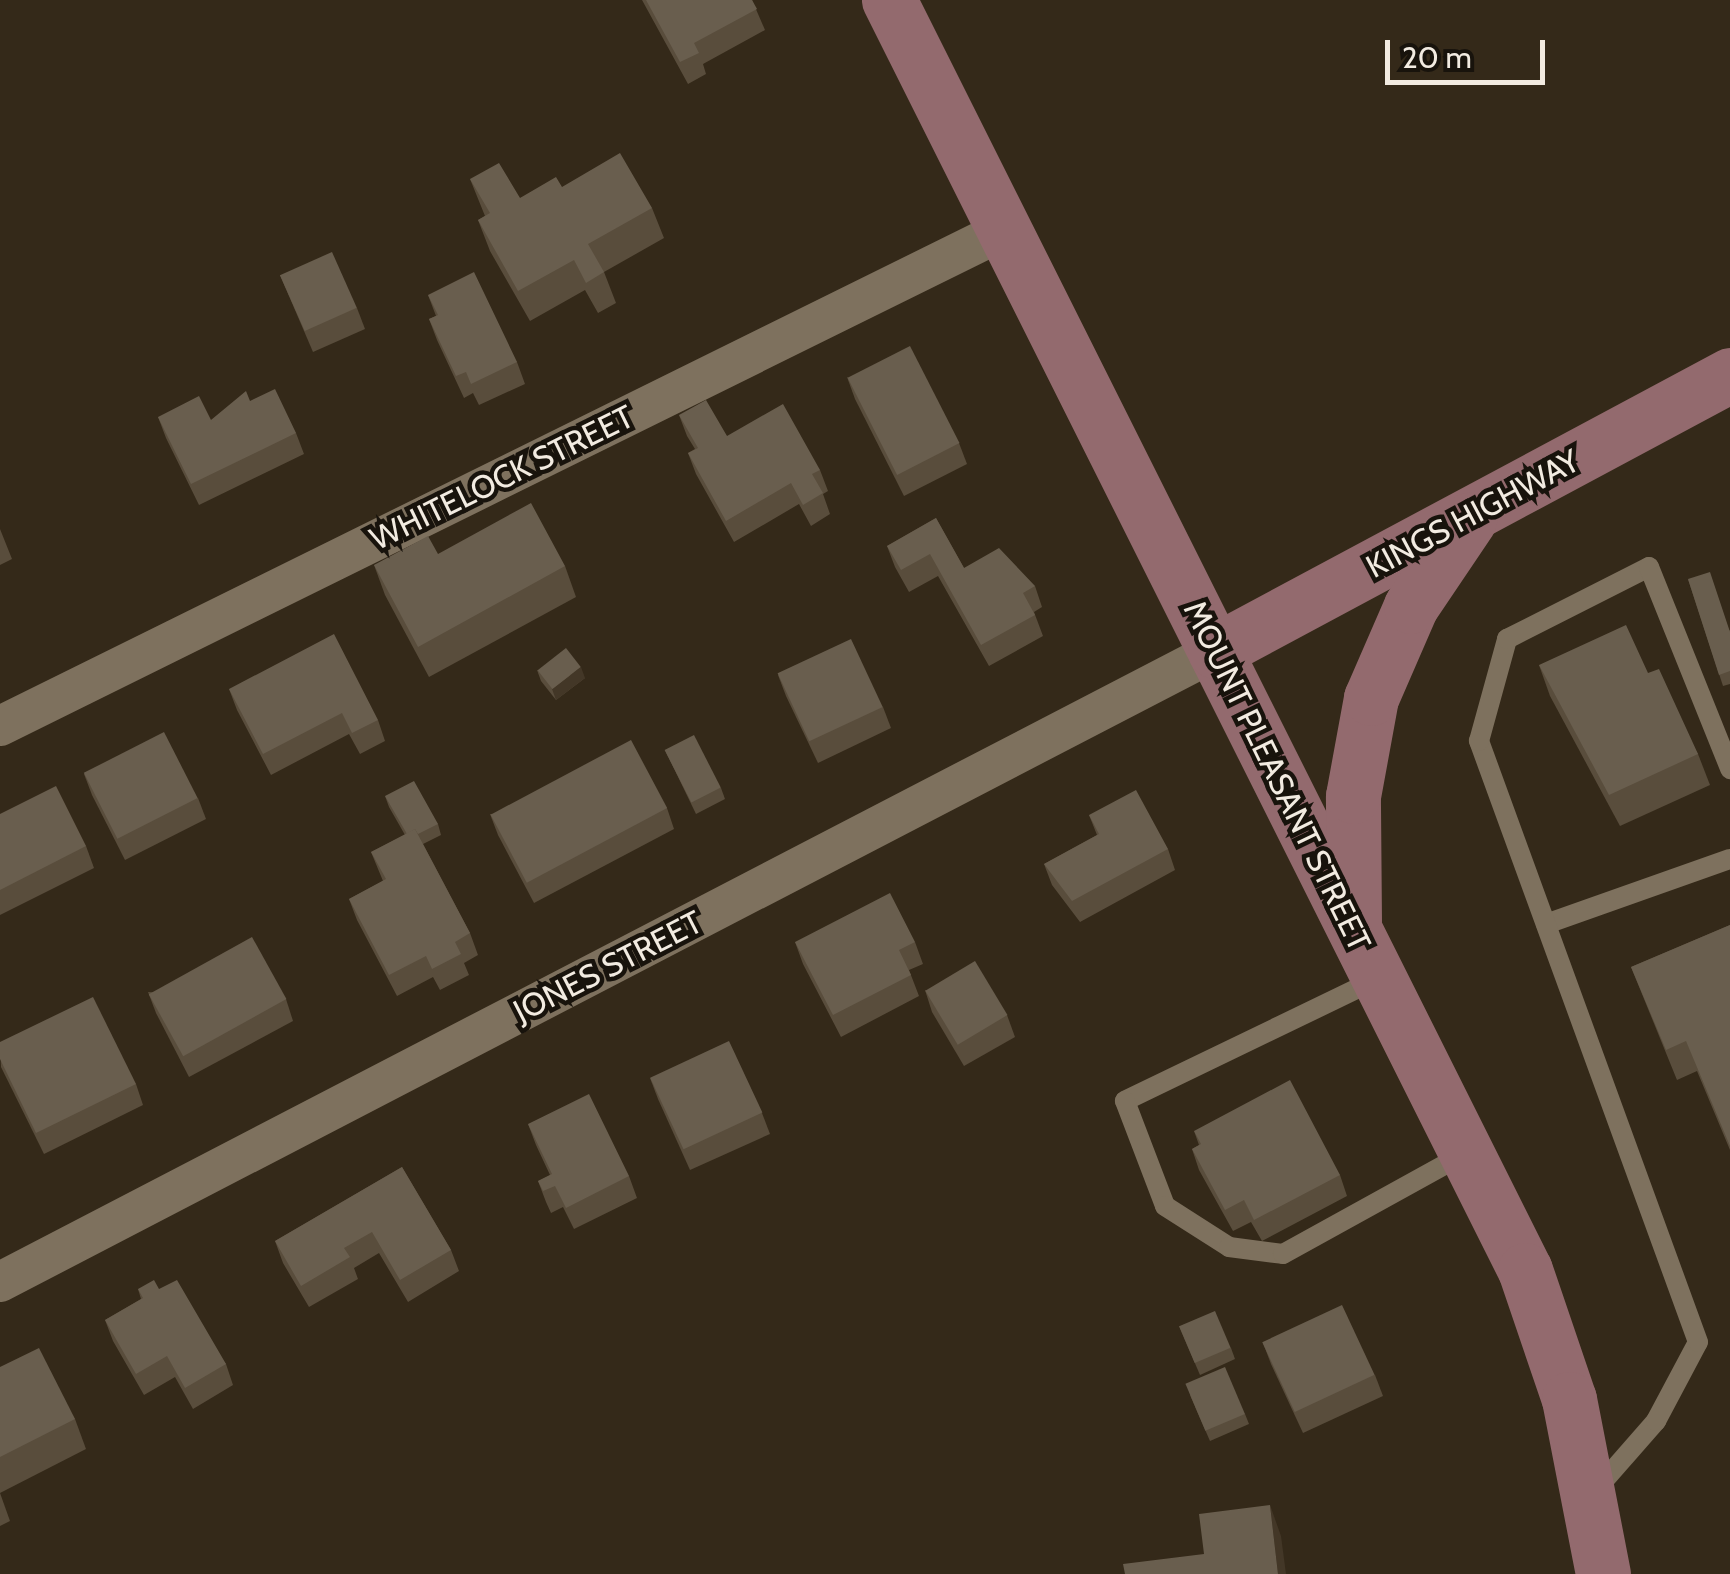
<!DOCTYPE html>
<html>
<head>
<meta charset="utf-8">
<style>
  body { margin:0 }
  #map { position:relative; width:1730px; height:1574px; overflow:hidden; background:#342919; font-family:Cabin,sans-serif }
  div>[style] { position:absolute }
  .service>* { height:20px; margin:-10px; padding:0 10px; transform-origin:10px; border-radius:10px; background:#7e715e }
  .minor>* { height:40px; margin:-20px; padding:0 20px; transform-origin:20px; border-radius:20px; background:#7e715e }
  .secondary>* { height:55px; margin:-27.5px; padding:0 27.5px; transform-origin:27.5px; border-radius:27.5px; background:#936a6e }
  .wall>* { inset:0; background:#594d3c }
  .shaded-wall>* { inset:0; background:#433727 }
  .building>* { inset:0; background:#695e4e; transform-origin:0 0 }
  span { translate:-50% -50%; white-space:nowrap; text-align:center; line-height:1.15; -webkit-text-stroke:9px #18130c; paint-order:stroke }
  .street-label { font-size:32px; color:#f2ebe1 }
  .scale { position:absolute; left:1385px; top:40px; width:160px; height:45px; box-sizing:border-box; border:5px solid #f2ebe1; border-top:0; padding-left:12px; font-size:30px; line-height:35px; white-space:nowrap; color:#f2ebe1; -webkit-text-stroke:8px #18130c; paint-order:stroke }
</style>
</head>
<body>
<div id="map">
  <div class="service">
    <i style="left:1546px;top:924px;width:195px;rotate:-19.5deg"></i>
    <i style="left:1377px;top:979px;width:280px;rotate:154.2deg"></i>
    <i style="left:1125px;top:1101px;width:112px;rotate:69.1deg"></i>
    <i style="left:1165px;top:1206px;width:76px;rotate:32.6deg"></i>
    <i style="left:1229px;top:1247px;width:54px;rotate:7.4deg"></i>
    <i style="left:1283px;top:1254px;width:209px;rotate:-28.9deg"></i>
    <i style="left:1593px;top:1493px;width:96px;rotate:-48.8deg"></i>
    <i style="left:1656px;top:1421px;width:89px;rotate:-62deg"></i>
    <i style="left:1698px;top:1342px;width:640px;rotate:-110.02deg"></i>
    <i style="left:1479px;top:741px;width:106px;rotate:-74.6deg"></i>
    <i style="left:1507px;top:639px;width:159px;rotate:-26.9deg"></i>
    <i style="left:1649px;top:567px;width:218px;rotate:68.1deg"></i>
  </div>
  <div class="minor">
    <i style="left:0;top:726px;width:1120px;rotate:-26.29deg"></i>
    <i style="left:0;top:1282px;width:1369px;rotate:-27.44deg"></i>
  </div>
  <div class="secondary">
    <i style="left:889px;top:0;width:1420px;rotate:63.4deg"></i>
    <i style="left:1525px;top:1270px;width:136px;rotate:71.2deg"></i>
    <i style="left:1569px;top:1399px;width:178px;rotate:79deg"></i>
    <i style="left:1215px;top:651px;width:584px;rotate:-28.19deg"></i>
    <i style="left:1354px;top:921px;width:125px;rotate:-90.5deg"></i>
    <i style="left:1353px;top:796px;width:100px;rotate:-79.6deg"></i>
    <i style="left:1371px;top:698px;width:100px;rotate:-66.5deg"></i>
    <i style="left:1411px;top:606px;width:104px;rotate:-56deg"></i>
  </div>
  <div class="wall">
    <i style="clip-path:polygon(642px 0,752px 0,765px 30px,703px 64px,706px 74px,688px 84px)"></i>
    <i style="clip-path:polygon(470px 179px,520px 198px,562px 187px,652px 208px,664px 238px,604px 272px,616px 303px,598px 313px,585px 290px,530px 321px,490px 251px,478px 220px,485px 216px)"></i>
    <i style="clip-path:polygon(280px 275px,357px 308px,365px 329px,313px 352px)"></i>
    <i style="clip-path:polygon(428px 295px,517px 362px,525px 384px,479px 405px,473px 393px,464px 398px,437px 340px,429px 319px,436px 316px)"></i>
    <i style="clip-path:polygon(847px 377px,959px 443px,967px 464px,904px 496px,855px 399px)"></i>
    <i style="clip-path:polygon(250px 401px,296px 433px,304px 454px,199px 505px,166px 438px,158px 417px,211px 420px)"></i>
    <i style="clip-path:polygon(679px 415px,727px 436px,820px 470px,828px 491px,823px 494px,830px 514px,811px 526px,799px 504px,734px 542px,696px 474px,688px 453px,695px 449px,687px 436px)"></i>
    <i style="clip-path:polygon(936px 518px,964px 568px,1035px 586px,1042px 607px,1034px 612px,1043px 636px,989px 666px,938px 576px,909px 592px,895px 567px,887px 546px)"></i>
    <i style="clip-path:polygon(0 529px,12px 559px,0 565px)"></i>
    <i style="clip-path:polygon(438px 554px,565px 566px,576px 597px,429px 677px,385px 595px,374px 565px)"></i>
    <i style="clip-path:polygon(1688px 579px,1730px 631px,1730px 684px,1723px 686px)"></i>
    <i style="clip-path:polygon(1539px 665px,1648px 673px,1698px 754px,1710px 785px,1620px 826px,1550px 696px)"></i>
    <i style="clip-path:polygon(537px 670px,585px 678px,556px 700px,541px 681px)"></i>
    <i style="clip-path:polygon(778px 675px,883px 707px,891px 728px,818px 763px,786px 696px)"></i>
    <i style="clip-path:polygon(229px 689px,378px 720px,385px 741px,360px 754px,349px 734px,271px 775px,237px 710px)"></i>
    <i style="clip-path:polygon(665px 750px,721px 788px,725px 799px,696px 814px)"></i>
    <i style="clip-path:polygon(84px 774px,198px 798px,206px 819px,125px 860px,92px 795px)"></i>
    <i style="clip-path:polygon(385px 796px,438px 824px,441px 835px,423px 844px,470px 933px,478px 955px,464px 963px,469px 975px,440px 990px,433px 977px,397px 996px,357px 920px,349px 899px,383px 881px,371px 852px,405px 835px,389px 807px)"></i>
    <i style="clip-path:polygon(667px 808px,674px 829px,534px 903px,498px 835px,490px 814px)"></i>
    <i style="clip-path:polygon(0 814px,86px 846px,94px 868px,0 915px)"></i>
    <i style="clip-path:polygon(1089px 815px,1168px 849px,1175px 870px,1080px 922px,1052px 885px,1044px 864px,1097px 835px)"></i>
    <i style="clip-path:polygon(1730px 925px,1730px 1150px,1697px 1071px,1677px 1080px,1631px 967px)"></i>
    <i style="clip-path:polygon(795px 942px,915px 942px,923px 964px,909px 970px,919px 996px,841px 1037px,803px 964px)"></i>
    <i style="clip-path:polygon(925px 990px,1007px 1015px,1015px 1037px,964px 1066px,932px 1012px)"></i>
    <i style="clip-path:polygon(148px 992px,286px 999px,293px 1021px,189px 1077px,156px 1013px)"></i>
    <i style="clip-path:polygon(0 1042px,136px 1084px,143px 1105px,44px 1154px,1px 1067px)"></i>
    <i style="clip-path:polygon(650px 1078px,762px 1113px,770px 1134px,690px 1170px,658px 1099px)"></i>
    <i style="clip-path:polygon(528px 1124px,629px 1176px,637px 1198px,574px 1229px,563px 1207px,551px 1213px,546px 1202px,538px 1181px,550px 1175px,536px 1145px)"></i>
    <i style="clip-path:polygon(1194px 1131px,1340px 1175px,1347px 1196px,1262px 1241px,1251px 1222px,1233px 1231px,1199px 1170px,1192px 1149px,1199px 1145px)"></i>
    <i style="clip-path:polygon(402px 1167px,451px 1250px,459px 1271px,408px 1302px,379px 1253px,354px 1268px,358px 1279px,309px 1307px,283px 1263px,275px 1241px)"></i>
    <i style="clip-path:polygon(138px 1289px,159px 1289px,226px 1364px,233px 1385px,193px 1409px,175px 1377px,144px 1395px,113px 1341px,105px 1320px,141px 1299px)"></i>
    <i style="clip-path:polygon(1179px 1326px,1231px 1348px,1235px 1359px,1200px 1375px)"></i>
    <i style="clip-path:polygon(1263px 1343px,1375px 1375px,1383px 1396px,1303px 1433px,1271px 1364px)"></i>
    <i style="clip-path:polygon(0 1367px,75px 1419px,86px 1449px,0 1493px)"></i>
    <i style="clip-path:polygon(1190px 1395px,1245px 1414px,1249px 1424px,1210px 1441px)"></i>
    <i style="clip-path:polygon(0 1493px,10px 1521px,0 1526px)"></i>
  </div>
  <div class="shaded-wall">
    <i style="clip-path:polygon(581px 667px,585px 678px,556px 700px,552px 689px)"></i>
    <i style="clip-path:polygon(1270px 1505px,1281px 1536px,1286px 1574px,1278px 1574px)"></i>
  </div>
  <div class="building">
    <i style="clip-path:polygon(646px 0,752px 0,757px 9px,694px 43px,699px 53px,680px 62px)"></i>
    <i style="clip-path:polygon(620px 153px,652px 208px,588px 244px,604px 272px,586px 283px,574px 260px,518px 291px,478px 220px,490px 213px,470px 179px,499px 163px,520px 198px,556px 177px,562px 187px)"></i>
    <i style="left:332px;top:252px;width:61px;height:57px;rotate:66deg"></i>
    <i style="clip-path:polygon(474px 272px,517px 362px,471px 384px,466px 372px,456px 376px,429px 319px,438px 315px,428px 295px)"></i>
    <i style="left:910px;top:346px;width:109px;height:70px;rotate:63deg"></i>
    <i style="clip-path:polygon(275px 389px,296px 433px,191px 484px,158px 417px,199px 396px,211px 420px,246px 391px,250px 401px)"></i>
    <i style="clip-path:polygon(706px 400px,727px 436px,783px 404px,820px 470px,812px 474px,823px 493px,803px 505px,791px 483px,726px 521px,688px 453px,698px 448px,679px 415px)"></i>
    <i style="clip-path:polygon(531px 503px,565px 566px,418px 647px,374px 565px,428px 536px,438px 554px)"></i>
    <i style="clip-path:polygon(936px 518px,964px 568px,999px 548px,1035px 586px,1023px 593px,1035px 615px,981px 645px,930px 554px,901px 570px,887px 546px)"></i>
    <i style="clip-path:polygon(1710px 572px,1730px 632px,1730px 671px,1719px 675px,1688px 579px)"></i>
    <i style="clip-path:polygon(1626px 625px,1648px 673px,1659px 669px,1698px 754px,1609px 795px,1539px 665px)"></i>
    <i style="clip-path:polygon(334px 634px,378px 720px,352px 733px,342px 713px,263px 754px,229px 689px)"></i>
    <i style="left:851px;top:639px;width:75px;height:81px;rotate:65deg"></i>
    <i style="left:566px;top:648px;width:24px;height:36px;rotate:52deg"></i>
    <i style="left:164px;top:732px;width:74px;height:90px;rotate:63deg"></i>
    <i style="left:694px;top:735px;width:59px;height:33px;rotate:63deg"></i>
    <i style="left:631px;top:740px;width:77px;height:159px;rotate:62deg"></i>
    <i style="clip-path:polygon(414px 781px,438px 824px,418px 834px,415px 829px,407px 834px,385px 796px)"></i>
    <i style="clip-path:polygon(56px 786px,86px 846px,0 890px,0 814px)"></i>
    <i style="clip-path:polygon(1136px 790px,1168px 849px,1072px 901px,1044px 864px,1099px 834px,1089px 815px)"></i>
    <i style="clip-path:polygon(415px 829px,470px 933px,455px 942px,461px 954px,432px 969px,426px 956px,389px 975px,349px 899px,386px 879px,371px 852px)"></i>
    <i style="clip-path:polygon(890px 893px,915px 942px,899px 950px,911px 975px,833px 1015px,795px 942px)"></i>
    <i style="clip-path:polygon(1730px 925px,1730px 1146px,1686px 1041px,1666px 1050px,1631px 967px)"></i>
    <i style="left:252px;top:937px;width:71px;height:118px;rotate:61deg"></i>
    <i style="left:975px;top:961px;width:63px;height:58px;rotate:59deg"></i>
    <i style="clip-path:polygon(93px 997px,136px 1084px,36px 1133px,0 1059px,0 1042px)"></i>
    <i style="left:729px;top:1041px;width:79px;height:87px;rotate:65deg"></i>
    <i style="clip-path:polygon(1290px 1080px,1340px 1175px,1254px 1220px,1244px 1200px,1225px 1210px,1192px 1149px,1201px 1144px,1194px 1131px)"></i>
    <i style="clip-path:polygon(589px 1094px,629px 1176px,566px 1208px,555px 1186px,543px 1191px,538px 1181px,552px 1174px,528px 1124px)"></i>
    <i style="clip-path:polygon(402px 1167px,451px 1250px,400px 1280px,372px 1232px,344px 1248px,350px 1257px,301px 1286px,275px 1241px)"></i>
    <i style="clip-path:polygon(154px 1280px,159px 1289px,177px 1280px,226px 1364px,185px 1388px,167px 1356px,136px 1374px,105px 1320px,143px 1298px,138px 1289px)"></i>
    <i style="left:1342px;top:1305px;width:77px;height:88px;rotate:65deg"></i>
    <i style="left:1215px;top:1311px;width:40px;height:39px;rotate:67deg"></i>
    <i style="clip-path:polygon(39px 1348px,75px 1419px,0 1457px,0 1367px)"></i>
    <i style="left:1225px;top:1367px;width:51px;height:43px;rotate:67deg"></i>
    <i style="clip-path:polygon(1270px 1505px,1278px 1574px,1125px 1574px,1123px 1564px,1204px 1554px,1199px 1514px)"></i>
  </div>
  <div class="street-label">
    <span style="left:502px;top:478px;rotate:-26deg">WHITELOCK STREET</span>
    <span style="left:1473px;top:514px;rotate:-28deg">KINGS HIGHWAY</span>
    <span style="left:1277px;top:776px;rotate:64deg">MOUNT PLEASANT STREET</span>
    <span style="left:608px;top:967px;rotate:-27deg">JONES STREET</span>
  </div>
  <div class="scale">20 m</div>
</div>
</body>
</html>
